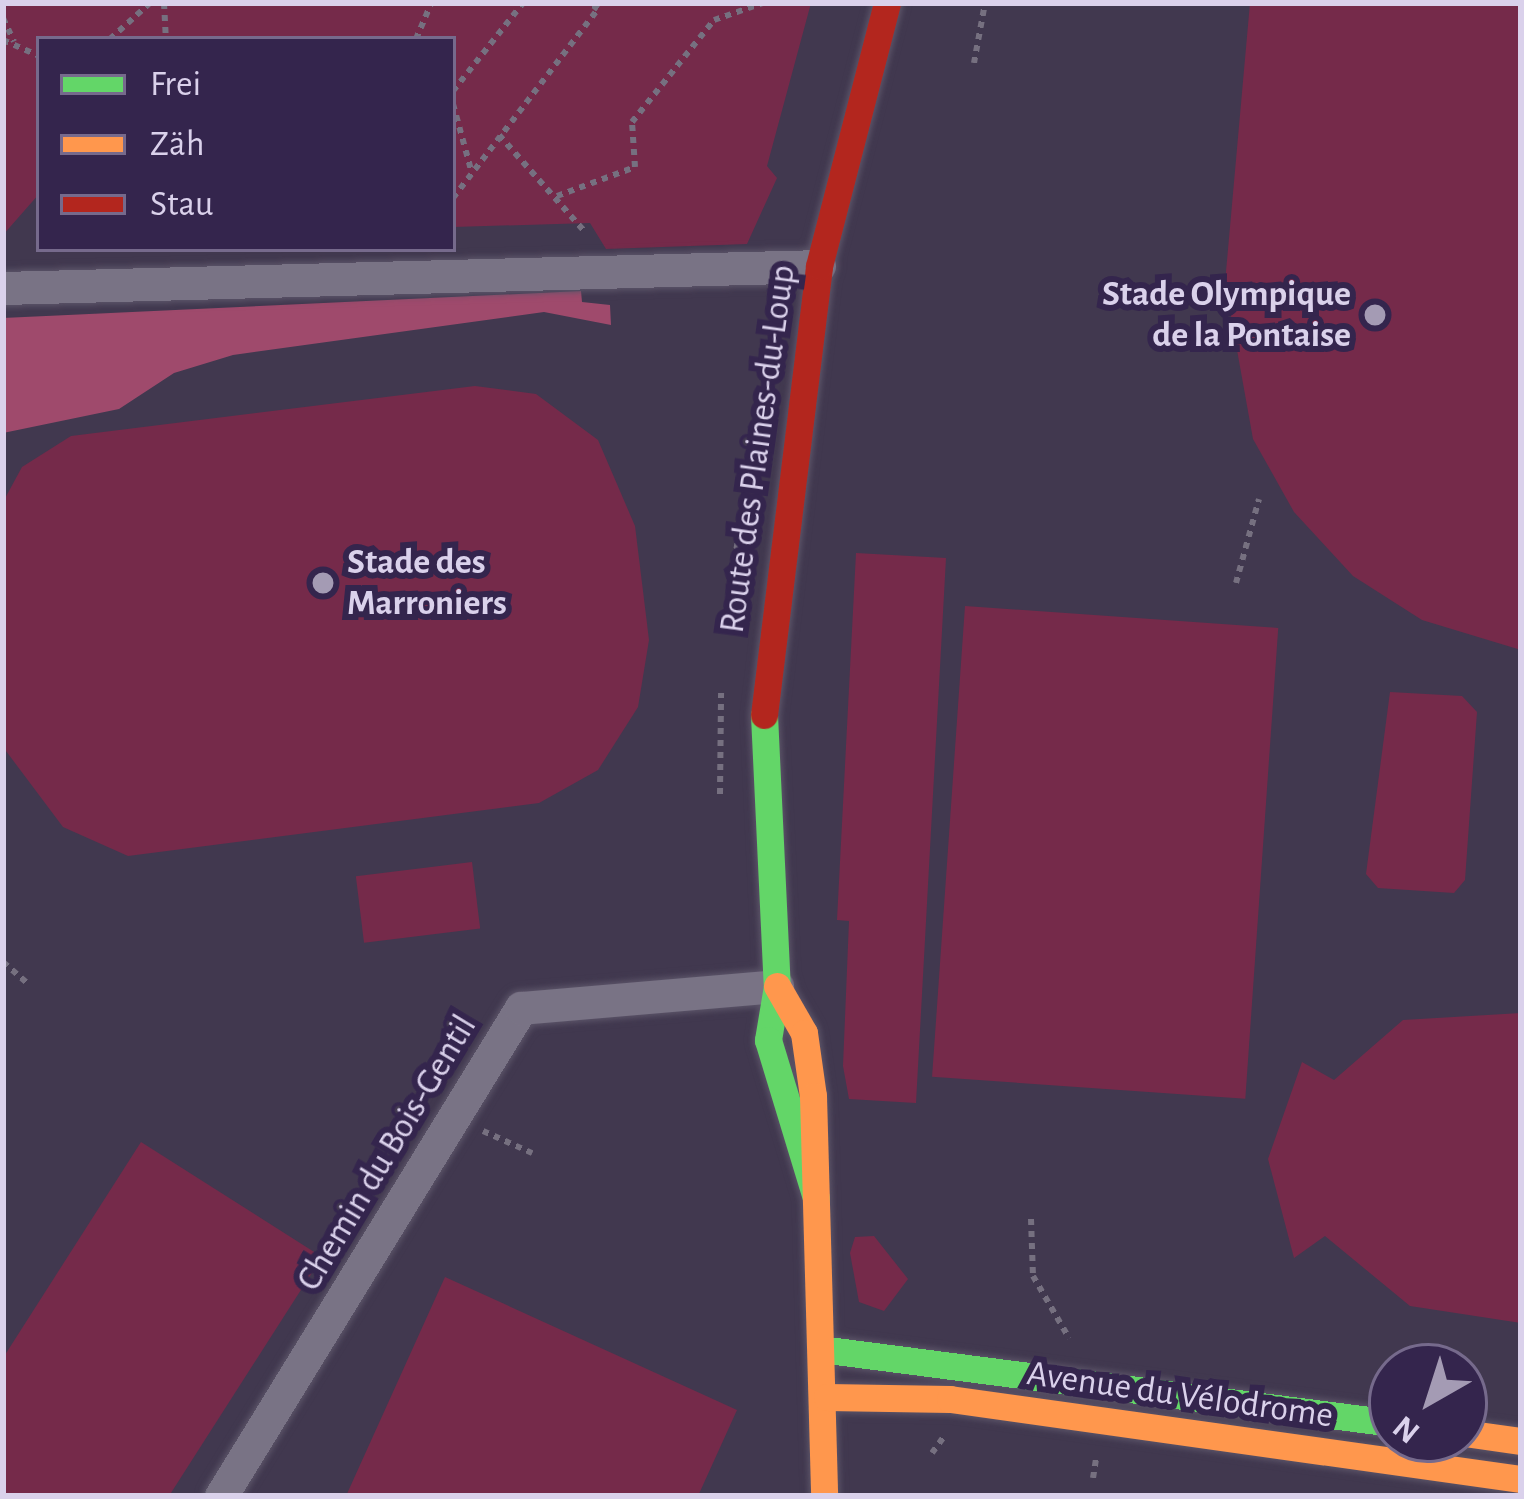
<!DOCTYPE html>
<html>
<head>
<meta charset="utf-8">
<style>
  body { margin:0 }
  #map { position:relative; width:1524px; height:1499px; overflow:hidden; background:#41384f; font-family:"Alegreya Sans",sans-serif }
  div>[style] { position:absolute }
  .green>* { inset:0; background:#752a4a; transform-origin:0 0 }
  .forest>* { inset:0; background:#9f4a6c }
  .path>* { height:6px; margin-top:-3px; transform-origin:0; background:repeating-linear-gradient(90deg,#767080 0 6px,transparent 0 12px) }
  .roads { filter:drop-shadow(0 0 3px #5b5468) drop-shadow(0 0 3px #5b5468) }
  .street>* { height:33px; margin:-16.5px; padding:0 16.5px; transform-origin:16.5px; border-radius:16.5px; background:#797385 }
  .fast>* { height:27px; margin:-13.5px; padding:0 13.5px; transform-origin:13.5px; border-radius:13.5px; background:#63d668 }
  .slow>* { height:27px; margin:-13.5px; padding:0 13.5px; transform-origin:13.5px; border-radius:13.5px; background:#ff974d }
  .jam>* { height:27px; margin:-13.5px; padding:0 13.5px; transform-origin:13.5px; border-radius:13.5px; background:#b3261e }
  .dots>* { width:33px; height:33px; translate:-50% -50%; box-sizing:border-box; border:6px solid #34254d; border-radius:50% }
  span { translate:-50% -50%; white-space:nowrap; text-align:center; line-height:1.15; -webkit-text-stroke:12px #34254d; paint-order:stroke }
  .poi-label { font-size:36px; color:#dad1eb; font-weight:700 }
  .right { translate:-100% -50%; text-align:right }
  .left { translate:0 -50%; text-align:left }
  .street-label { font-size:36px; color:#dad1eb }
  .frame { position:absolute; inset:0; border:6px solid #dad1eb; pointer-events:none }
  .legend { position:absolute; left:36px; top:36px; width:420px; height:216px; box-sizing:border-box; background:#34254d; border:3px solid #766a8c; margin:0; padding:15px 21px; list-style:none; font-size:36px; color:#dad1eb }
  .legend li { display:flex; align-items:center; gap:24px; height:60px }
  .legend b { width:60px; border:3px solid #766a8c }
  .north { position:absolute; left:1368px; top:1343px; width:120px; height:120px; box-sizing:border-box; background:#34254d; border:3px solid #766a8c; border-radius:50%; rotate:219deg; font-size:33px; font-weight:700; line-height:48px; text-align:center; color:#dad1eb }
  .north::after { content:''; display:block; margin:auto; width:42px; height:54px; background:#a49bb4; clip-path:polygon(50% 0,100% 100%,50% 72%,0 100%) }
</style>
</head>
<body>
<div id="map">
  <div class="green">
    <i style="clip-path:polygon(3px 3px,811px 3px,767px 166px,777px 178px,747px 244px,606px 249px,590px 223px,453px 227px,453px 39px,39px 39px,39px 194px,3px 235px)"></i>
    <i style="clip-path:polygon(1250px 3px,1521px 3px,1521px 650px,1422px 620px,1353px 576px,1294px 512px,1253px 439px,1225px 283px)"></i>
    <i style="clip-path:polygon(475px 386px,536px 394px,598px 440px,635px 526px,649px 640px,638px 707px,598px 770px,539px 803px,128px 856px,63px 827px,3px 747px,3px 502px,22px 467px,71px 436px)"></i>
    <i style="clip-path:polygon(856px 553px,946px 558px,916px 1103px,849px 1099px,843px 1066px,849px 921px,837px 920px)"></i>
    <i style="left:965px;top:606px;width:314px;height:472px;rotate:4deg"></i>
    <i style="clip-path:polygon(1390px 692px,1462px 696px,1477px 712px,1465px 880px,1454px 893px,1378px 888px,1366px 874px)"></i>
    <i style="left:472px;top:862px;width:67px;height:117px;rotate:83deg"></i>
    <i style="clip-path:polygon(1521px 1013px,1521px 1323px,1410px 1306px,1325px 1236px,1294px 1258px,1268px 1159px,1302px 1062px,1334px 1080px,1403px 1020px)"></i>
    <i style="clip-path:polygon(141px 1142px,322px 1257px,169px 1496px,3px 1496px,3px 1358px)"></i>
    <i style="clip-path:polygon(874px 1236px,908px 1279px,884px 1311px,859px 1302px,850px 1253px,855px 1237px)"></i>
    <i style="clip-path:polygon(445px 1277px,737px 1410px,698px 1496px,346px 1496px)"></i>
  </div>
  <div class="forest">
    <i style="clip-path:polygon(581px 291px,582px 302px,610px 305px,611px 325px,544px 312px,233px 355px,174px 373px,119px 409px,3px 433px,3px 318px)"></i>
  </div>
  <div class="path">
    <i style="left:164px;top:3px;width:36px;rotate:87deg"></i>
    <i style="left:3px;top:18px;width:26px;rotate:65deg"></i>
    <i style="left:110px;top:39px;width:54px;rotate:-42deg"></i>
    <i style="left:416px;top:39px;width:39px;rotate:-67deg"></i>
    <i style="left:3px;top:40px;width:39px;rotate:24deg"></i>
    <i style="left:974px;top:63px;width:61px;rotate:-79.6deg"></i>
    <i style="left:453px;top:91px;width:112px;rotate:-51.5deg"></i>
    <i style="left:453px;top:104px;width:68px;rotate:74.7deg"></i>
    <i style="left:499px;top:135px;width:130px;rotate:48.4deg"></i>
    <i style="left:557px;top:196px;width:83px;rotate:-20.4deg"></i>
    <i style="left:635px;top:167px;width:45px;rotate:-93.8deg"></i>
    <i style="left:632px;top:122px;width:131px;rotate:-51.2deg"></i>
    <i style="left:714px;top:20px;width:52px;rotate:-19.1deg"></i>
    <i style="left:453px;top:198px;width:238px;rotate:-52.5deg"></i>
    <i style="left:598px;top:9px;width:10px;rotate:-143deg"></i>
    <i style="left:1236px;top:583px;width:87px;rotate:-74.7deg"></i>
    <i style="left:725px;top:620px;width:237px;rotate:-80.8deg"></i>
    <i style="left:720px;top:794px;width:101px;rotate:-89.4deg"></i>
    <i style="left:3px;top:962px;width:35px;rotate:41deg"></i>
    <i style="left:483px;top:1131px;width:54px;rotate:24.2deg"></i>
    <i style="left:1031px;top:1219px;width:57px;rotate:88deg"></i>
    <i style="left:1033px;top:1276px;width:72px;rotate:59.9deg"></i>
    <i style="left:932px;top:1453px;width:19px;rotate:-54deg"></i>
    <i style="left:1093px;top:1478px;width:20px;rotate:-81deg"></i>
  </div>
  <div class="roads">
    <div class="street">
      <i style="left:3px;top:288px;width:816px;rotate:-1.54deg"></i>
      <i style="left:221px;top:1496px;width:573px;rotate:-58.42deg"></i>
      <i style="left:521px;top:1008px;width:257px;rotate:-4.9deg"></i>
    </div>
    <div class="fast">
      <i style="left:764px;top:715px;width:271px;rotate:87.3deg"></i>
      <i style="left:777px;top:986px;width:55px;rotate:99.5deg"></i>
      <i style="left:768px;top:1040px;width:165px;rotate:73.1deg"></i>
      <i style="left:828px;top:1350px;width:569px;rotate:7.37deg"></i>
    </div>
    <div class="slow">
      <i style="left:777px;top:986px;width:54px;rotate:60.1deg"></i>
      <i style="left:804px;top:1033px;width:64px;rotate:81.9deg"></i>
      <i style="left:813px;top:1096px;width:400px;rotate:88.4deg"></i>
      <i style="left:827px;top:1397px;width:123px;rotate:0.9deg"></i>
      <i style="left:950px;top:1399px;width:577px;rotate:7.98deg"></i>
      <i style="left:1464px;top:1433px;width:58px;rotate:8deg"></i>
    </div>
    <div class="jam">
      <i style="left:764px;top:715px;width:452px;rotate:-83deg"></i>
      <i style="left:819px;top:266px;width:272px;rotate:-75.5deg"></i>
    </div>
  </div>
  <div class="dots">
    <i style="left:1375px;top:315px;background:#a49bb4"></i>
    <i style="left:323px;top:583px;background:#a49bb4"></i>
  </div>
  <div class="poi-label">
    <span class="right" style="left:1351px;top:315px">Stade Olympique<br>de la Pontaise</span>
    <span class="left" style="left:347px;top:583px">Stade des<br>Marroniers</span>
  </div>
  <div class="street-label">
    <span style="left:758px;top:449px;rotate:-82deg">Route des Plaines-du-Loup</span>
    <span style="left:387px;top:1153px;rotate:-59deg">Chemin du Bois-Gentil</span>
    <span style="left:1180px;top:1395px;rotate:8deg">Avenue du Vélodrome</span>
  </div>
  <div class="frame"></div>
  <ul class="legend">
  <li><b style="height:15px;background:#63d668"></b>Frei</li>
  <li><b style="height:15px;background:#ff974d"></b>Zäh</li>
  <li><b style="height:15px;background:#b3261e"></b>Stau</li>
  </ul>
  <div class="north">N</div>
</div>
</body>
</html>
